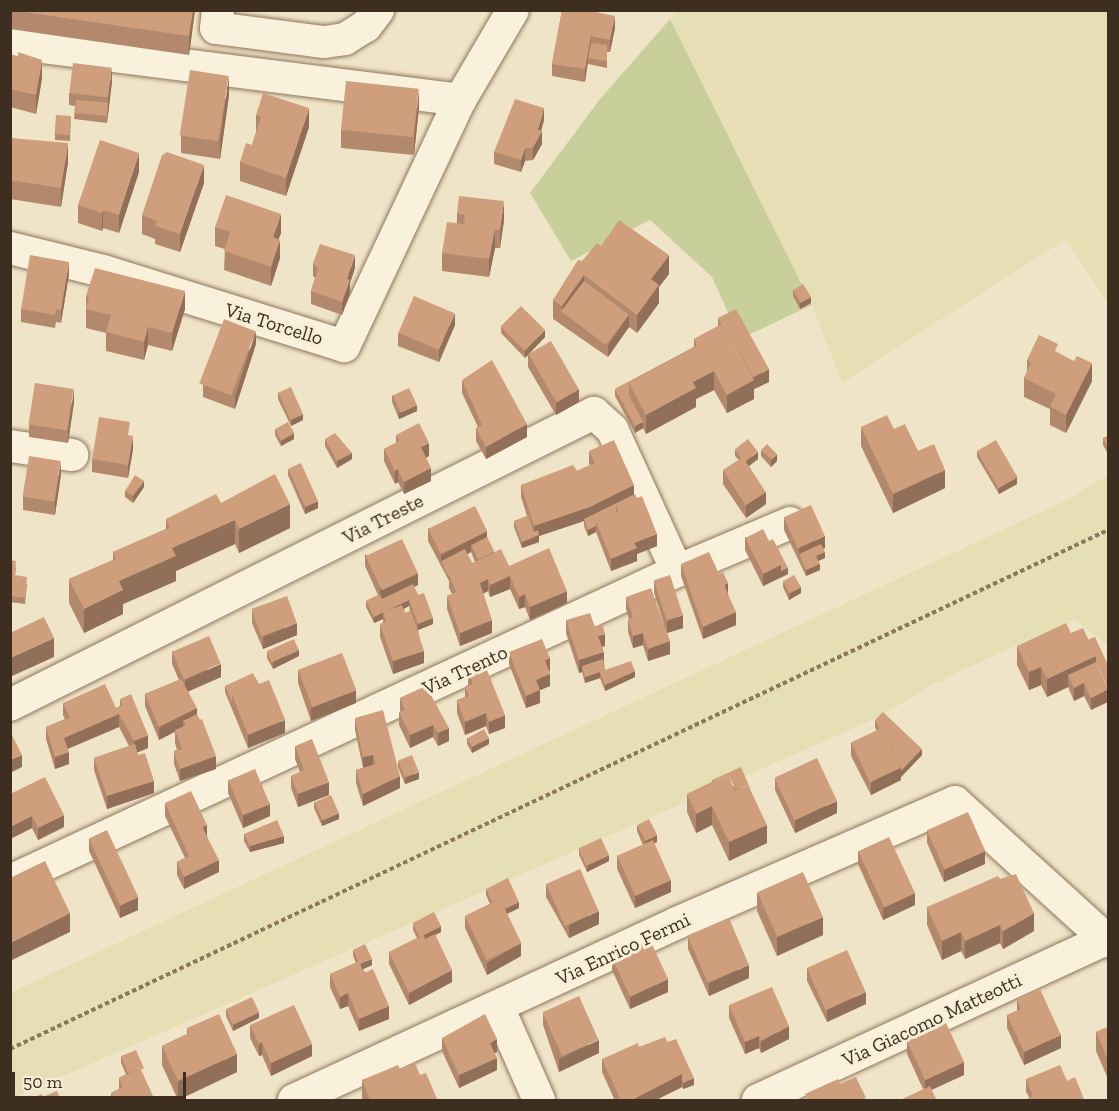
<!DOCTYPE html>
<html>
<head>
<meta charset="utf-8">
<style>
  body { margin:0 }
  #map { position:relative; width:1119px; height:1111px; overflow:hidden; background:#f0e4c8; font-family:"Zilla Slab",serif }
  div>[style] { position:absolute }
  .farmland>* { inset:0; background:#e6deb5 }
  .green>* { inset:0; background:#c9cf9b }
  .path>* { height:4px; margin-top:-2px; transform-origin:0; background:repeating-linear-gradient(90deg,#8d765c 0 4.5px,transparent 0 7.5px) }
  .roads { filter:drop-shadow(0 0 2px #8d765c) drop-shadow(0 0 2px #8d765c) }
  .minor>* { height:32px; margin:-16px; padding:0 16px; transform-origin:16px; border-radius:16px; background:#faf1dc }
  .wall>* { inset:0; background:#b2896c }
  .shaded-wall>* { inset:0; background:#916f58 }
  .building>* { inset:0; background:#cf9f7d; transform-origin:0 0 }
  span { translate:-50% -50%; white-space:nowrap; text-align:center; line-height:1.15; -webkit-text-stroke:6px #f7eed8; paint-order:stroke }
  .street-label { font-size:20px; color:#3d2e20 }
  .frame { position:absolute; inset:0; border:12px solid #3d2e20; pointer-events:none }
  .scale { position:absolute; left:12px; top:1072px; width:174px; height:27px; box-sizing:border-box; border:3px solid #3d2e20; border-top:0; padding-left:8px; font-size:18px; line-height:21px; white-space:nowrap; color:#3d2e20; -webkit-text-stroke:4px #f7eed8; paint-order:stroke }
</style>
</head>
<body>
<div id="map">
  <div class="farmland">
    <i style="clip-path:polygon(677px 10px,1108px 11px,1108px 304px,1066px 239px,842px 383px,812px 305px,670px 19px)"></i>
    <i style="clip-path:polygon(1108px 475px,1108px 645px,1074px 619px,943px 679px,943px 683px,938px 681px,879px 717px,11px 1099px,10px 993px,1069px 499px)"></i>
  </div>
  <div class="green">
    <i style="clip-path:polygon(670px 19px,812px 305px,740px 339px,712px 277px,650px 220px,571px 261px,530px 193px,600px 99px)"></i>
  </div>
  <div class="path">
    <i style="left:10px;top:1049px;width:1214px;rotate:-25.3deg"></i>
  </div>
  <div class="roads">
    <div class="minor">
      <i style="left:218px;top:10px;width:18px;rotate:96deg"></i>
      <i style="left:216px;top:28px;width:109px;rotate:7.4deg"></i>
      <i style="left:324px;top:42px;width:21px;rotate:-8deg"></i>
      <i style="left:345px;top:39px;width:25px;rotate:-32deg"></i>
      <i style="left:366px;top:26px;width:20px;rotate:-53deg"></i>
      <i style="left:10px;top:43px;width:454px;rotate:7.2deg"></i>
      <i style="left:460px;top:100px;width:272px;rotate:115.2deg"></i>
      <i style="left:344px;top:346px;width:252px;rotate:-162.7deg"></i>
      <i style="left:103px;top:271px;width:96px;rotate:-166.1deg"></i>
      <i style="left:460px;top:100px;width:104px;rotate:-59.5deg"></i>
      <i style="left:10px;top:446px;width:63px;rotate:8.3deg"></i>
      <i style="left:10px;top:705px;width:653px;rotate:-26.57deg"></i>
      <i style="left:594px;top:413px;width:24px;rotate:42deg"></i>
      <i style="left:612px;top:429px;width:156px;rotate:65.4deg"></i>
      <i style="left:10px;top:881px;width:736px;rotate:-24.93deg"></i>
      <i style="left:677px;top:571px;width:123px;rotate:-23deg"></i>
      <i style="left:498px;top:1007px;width:102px;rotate:66.2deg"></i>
      <i style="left:294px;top:1100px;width:422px;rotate:-24.8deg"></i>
      <i style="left:677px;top:923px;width:303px;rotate:-23.5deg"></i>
      <i style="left:955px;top:802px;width:207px;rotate:42.3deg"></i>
      <i style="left:758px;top:1100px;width:383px;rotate:-24.8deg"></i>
    </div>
  </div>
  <div class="wall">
    <i style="clip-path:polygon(10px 10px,195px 10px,189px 55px,10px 29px)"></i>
    <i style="clip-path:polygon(562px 10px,615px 28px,610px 52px,607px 52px,607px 68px,588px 64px,588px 63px,585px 82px,552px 76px,552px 64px)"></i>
    <i style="clip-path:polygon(10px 54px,42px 78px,36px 114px,10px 107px)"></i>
    <i style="clip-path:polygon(112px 81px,107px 123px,74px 119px,75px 106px,69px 105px,69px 93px)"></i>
    <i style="clip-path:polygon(229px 95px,220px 159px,181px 153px,181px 135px)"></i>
    <i style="clip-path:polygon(419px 107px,414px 155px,341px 148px,341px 130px)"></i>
    <i style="clip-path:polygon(256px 115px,309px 127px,286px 196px,240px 181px,240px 162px,252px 145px,256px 132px)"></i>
    <i style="clip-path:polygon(71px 116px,70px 141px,55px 140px,55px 134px)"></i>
    <i style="clip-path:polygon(544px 120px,541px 131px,542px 144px,533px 160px,525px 161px,521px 172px,494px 164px,494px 152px)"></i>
    <i style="clip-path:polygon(11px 138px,68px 162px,61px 207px,10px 199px)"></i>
    <i style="clip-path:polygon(139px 172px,119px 233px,103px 228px,102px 231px,78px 223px,78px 205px)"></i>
    <i style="clip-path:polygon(204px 183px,180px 252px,155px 244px,155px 239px,142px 234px,142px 215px)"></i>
    <i style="clip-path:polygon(457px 213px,504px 220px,500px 248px,495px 248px,489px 277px,442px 271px,442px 253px,457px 223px)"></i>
    <i style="clip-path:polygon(215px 227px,281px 233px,278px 239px,280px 258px,271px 286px,224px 270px,225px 249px,215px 246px)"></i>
    <i style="clip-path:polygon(601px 246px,669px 274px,659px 287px,659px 303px,637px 333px,629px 327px,608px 357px,553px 319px,553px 300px,582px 261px)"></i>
    <i style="clip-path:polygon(313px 263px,355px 268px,350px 283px,350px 293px,342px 315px,311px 304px,311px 291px,315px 278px,313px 276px)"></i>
    <i style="clip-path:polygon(69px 274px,61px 323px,56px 322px,55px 328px,21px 322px,21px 309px)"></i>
    <i style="clip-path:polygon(793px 290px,811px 303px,800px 309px,793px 296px)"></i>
    <i style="clip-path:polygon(86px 296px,185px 309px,172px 351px,148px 345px,144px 360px,106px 351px,106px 333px,86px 328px)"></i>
    <i style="clip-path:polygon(718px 318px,769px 382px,754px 389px,754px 399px,727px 413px,714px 390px,696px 399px,696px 407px,646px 434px,643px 428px,635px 433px,615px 396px,615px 389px,694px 347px,694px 339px,718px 326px)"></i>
    <i style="clip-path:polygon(455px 325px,439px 362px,398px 346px,398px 333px)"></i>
    <i style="clip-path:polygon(501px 327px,545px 337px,529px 354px,579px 402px,556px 415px,528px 367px,528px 355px,525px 358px,501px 333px)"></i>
    <i style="clip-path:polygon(256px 344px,235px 409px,203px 397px,203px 385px)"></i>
    <i style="clip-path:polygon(1058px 353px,1092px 381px,1066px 433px,1050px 425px,1050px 409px,1024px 397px,1024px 378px,1027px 372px,1027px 360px)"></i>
    <i style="clip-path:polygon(462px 380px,527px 437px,486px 459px,476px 441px,476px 428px,478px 427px,462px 393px)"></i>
    <i style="clip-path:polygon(278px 392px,303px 420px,291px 426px,278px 399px)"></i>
    <i style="clip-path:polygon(392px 395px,417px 411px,399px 419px,392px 402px)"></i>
    <i style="clip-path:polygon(74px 402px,68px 443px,29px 437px,29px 425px)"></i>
    <i style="clip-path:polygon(861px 427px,894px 429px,918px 451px,945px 488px,893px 513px,861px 446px)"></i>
    <i style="clip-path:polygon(275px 429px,294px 439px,281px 446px,275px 435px)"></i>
    <i style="clip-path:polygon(396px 435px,429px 456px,426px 458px,431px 481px,404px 494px,398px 482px,395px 484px,384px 461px,384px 449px,396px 443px)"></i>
    <i style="clip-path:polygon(129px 436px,133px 449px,128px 478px,92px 472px,92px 459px)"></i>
    <i style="clip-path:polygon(1108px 436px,1108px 454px,1103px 445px,1103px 438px)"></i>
    <i style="clip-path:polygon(325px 439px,352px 459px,337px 468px,325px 446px)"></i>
    <i style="clip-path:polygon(735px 450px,758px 459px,749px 466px,766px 504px,746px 518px,723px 484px,723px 471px,739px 460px,735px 456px)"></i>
    <i style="clip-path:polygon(761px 450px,777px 461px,771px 467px,761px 456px)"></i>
    <i style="clip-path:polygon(589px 451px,634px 495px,657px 546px,637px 554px,637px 561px,611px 571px,596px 532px,588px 536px,584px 526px,584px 521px,539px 536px,539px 542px,522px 548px,514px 527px,514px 521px,527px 516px,521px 497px,521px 485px,577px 471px,590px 465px,589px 464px)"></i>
    <i style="clip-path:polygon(977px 451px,1017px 484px,999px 494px,977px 457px)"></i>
    <i style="clip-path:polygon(288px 469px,318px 508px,305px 514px,288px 475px)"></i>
    <i style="clip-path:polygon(61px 474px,55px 515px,23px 510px,23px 497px)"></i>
    <i style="clip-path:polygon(144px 487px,133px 503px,125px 497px,125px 491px)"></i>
    <i style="clip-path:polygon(221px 503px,290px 528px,239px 553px,235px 544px,176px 571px,176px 581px,123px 604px,123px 614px,84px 633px,69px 603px,69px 579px,113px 560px,113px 552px,166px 529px,166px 519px)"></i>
    <i style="clip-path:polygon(784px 517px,825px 548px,823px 549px,825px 558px,818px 561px,820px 570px,806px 576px,784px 530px)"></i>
    <i style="clip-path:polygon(evenodd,428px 528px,487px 537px,494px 552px,509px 566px,567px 603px,530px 620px,525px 607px,519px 609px,510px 589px,490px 597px,488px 591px,483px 594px,492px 633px,460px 646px,447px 609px,447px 596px,452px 594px,449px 588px,449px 581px,428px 541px,428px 528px,471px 552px,475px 562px,472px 563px,467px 554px,471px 552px)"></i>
    <i style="clip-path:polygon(745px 537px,769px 541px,788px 574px,763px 586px,745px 550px)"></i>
    <i style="clip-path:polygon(evenodd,365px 554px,418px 585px,414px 587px,433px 624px,418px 630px,424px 663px,393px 674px,380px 637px,380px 624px,383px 623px,383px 619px,374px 623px,366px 607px,366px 601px,378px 595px,365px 566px,365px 554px,409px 606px,410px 611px,405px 613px,404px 609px,409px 606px)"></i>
    <i style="clip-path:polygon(10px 560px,16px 568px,15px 575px,27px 584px,25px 604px,10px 602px)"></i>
    <i style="clip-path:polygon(681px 564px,728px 595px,736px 625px,703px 639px,681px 576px)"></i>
    <i style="clip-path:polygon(654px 581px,683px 628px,667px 633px,670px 654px,648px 661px,643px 645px,633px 648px,628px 632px,628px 619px,629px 619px,626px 609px,626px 597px,664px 624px,654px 593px)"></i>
    <i style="clip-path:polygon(783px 581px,801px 593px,789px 600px,783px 587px)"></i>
    <i style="clip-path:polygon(252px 610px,297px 635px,263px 649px,252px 623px)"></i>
    <i style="clip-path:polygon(566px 620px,595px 627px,605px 646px,602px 647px,604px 663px,605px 670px,635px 677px,605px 691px,600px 678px,585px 683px,582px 672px,579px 673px,566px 633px)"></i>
    <i style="clip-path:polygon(1071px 633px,1088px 640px,1095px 637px,1091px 710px,1084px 696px,1074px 701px,1068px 687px,1047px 697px,1041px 685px,1029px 690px,1017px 665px,1017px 646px)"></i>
    <i style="clip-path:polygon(172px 651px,221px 677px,188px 691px,197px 714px,216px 769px,180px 781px,174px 764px,174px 751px,177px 750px,175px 743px,175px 732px,159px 740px,145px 706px,145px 694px,179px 680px,172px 664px)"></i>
    <i style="clip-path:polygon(267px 652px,299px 656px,273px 669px,267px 658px)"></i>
    <i style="clip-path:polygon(509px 652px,550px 671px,549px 671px,550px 686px,540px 690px,540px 703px,526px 708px,509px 664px)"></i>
    <i style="clip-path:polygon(298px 670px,356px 703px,311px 721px,298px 683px)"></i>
    <i style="clip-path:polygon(468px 672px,505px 728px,489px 734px,486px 726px,465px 735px,457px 713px,457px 700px,465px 697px,465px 687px,468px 685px)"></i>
    <i style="clip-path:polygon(259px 684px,285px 733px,248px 748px,225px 692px,225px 686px)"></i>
    <i style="clip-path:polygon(426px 686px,449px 741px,438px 746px,433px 737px,410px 748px,399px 725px,399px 712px,400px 712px,400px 698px)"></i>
    <i style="clip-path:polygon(120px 699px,148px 748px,137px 752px,154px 793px,107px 809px,94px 770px,94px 758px,129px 746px,119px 727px,68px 749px,69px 764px,55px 769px,46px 739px,46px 727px,65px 719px,63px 715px,63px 703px,116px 708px,120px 706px)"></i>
    <i style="clip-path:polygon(355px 718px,400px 788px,363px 806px,356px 783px,356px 770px,363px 768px,355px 730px)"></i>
    <i style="clip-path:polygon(875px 720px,922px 755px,901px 777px,901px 780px,871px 795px,851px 756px,851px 743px,877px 731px,875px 727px)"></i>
    <i style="clip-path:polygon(467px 738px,489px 744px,472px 753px,467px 744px)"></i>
    <i style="clip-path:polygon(295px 746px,329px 795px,298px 807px,291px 788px,291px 776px,300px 772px,295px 759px)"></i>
    <i style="clip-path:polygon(398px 761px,419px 779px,405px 784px,398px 767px)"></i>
    <i style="clip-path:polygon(775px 778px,837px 813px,795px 833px,775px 790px)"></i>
    <i style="clip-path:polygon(228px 780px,270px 816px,243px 828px,228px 793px)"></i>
    <i style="clip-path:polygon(712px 780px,750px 791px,767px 843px,729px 861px,712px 825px,696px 833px,687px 812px,687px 794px,712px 782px)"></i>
    <i style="clip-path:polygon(10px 794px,64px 827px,38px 840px,32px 828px,10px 839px)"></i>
    <i style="clip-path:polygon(314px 802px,339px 819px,322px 826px,314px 808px)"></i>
    <i style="clip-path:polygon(165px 803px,207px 836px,219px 872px,184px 889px,177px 875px,177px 862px,185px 858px,165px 816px)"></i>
    <i style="clip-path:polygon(637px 825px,657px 842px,654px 843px,671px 892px,635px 908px,617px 869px,617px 856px,643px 845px,637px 831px)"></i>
    <i style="clip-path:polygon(927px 830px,985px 864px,944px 882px,927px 843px)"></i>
    <i style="clip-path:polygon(244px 834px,284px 843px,250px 852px,244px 841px)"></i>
    <i style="clip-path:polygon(89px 838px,138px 910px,120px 918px,89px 851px)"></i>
    <i style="clip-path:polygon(579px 849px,609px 861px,587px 872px,579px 855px)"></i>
    <i style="clip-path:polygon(858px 851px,915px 905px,883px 920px,858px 864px)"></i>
    <i style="clip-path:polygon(546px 884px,599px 924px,569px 938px,546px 897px)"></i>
    <i style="clip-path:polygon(486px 889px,519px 908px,507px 914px,521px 956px,487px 975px,465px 928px,465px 916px,490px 904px,486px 895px)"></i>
    <i style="clip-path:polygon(757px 892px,823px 935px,777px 956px,757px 911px)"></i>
    <i style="clip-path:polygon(927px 907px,1034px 931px,1003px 949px,1000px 943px,965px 959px,961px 951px,942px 960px,927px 925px)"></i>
    <i style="clip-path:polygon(413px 923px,441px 932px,435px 935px,452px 982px,409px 1005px,389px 964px,389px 952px,417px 938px,413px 930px)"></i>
    <i style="clip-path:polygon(688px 936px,749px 978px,709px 996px,688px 949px)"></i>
    <i style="clip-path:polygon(353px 950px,372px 965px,363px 969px,389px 1019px,359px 1031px,348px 1006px,340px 1009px,330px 987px,330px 974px,356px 963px,353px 956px)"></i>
    <i style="clip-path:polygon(612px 958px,668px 992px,630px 1009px,612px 970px)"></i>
    <i style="clip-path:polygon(807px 968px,866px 1004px,827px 1022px,807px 981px)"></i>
    <i style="clip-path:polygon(1017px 1000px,1061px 1048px,1024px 1065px,1007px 1028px,1007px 1015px,1017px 1011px)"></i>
    <i style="clip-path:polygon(729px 1005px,789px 1039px,761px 1053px,759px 1048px,745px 1054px,729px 1018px)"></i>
    <i style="clip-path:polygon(226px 1010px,259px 1018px,233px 1031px,226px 1016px)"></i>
    <i style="clip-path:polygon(543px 1013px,599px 1053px,559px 1072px,543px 1025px)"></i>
    <i style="clip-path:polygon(250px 1025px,312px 1056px,271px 1076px,262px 1055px,259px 1056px,250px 1038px)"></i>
    <i style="clip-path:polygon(1108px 1027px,1108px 1079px,1096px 1051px,1096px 1032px)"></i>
    <i style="clip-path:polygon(187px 1028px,237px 1072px,178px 1100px,162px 1065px,162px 1046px,187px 1034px)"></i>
    <i style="clip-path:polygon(442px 1038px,497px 1052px,494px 1053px,497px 1070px,459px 1088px,442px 1051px)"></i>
    <i style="clip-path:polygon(907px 1041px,964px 1075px,932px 1089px,923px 1089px,907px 1054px)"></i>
    <i style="clip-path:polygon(667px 1042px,694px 1085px,683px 1089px,682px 1087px,654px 1101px,615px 1101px,602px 1072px,602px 1059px,639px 1047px)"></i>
    <i style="clip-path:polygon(121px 1056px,144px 1075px,143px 1075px,155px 1101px,111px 1101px,111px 1093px,119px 1089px,119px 1078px,126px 1074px,121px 1063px)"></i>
    <i style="clip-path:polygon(400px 1069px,420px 1075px,438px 1101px,362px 1101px,362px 1080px)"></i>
    <i style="clip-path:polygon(1026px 1079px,1067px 1081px,1084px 1101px,1028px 1101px,1029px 1097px,1026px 1092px)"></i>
  </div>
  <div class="shaded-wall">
    <i style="clip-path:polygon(193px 10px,195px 10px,189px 55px,189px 36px)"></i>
    <i style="clip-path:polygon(615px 16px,615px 28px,610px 52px,610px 40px)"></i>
    <i style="clip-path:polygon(591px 36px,591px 49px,588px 58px,585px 82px,585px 69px)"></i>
    <i style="clip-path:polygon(42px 60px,42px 78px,36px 114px,36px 95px)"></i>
    <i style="clip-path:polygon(112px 68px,112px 81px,107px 123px,108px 97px)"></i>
    <i style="clip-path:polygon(229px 76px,229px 95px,220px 159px,220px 140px)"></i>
    <i style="clip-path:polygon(419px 89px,419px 107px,414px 155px,414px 137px)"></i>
    <i style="clip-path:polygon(309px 108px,309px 127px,286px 196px,286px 178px)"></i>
    <i style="clip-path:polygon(544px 108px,544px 120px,540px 135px,542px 131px,542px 144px,533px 160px,533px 148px)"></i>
    <i style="clip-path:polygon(68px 143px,68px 162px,61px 207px,61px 188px)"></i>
    <i style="clip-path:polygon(525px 148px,525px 161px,521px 172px,521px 160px)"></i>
    <i style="clip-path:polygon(139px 153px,139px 172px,119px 233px,119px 215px)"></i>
    <i style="clip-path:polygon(204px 165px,204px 183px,180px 252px,180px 234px)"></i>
    <i style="clip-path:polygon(504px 201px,504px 220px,500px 248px,500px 230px)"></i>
    <i style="clip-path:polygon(103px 210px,103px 228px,102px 231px,102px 213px)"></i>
    <i style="clip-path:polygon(281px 214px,281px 233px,273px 255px,273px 237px)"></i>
    <i style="clip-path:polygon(495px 229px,495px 248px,489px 277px,489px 259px)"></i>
    <i style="clip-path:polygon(280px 240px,280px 258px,271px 286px,271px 267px)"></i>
    <i style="clip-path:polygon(355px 255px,355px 268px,350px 283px,350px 293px,342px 315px,342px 302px,347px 279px)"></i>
    <i style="clip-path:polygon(669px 255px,669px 274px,659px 287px,659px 303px,637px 333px,637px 315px,651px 279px)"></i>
    <i style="clip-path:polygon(69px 262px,69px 274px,61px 323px,61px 310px)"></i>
    <i style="clip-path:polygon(584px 275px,584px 294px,562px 312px,562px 306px)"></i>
    <i style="clip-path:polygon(185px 291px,185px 309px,172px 351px,172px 333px)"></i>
    <i style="clip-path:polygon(811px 297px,811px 303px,800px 309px,800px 303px)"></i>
    <i style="clip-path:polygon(455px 313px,455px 325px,439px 362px,439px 350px)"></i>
    <i style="clip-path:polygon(629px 315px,629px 327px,608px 357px,608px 345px)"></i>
    <i style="clip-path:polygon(148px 327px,148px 345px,144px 360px,144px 342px)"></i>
    <i style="clip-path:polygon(545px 330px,545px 337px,525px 358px,525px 351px)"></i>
    <i style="clip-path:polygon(256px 331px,256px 344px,235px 409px,235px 396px)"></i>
    <i style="clip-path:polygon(1092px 363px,1092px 381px,1066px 433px,1066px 415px)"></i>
    <i style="clip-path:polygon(769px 369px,769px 382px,754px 389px,754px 399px,727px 413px,727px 395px,751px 379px)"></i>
    <i style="clip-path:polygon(714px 371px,714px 390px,696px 399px,696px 407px,646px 434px,646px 415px,693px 382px)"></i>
    <i style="clip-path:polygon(74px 389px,74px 402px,68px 443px,68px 431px)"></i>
    <i style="clip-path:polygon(579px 389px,579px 402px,556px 415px,556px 402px)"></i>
    <i style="clip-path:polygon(417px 405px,417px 411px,399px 419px,399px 412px)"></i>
    <i style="clip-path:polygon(303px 414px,303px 420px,291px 426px,291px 419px)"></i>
    <i style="clip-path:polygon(643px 422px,643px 428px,635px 433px,635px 426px)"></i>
    <i style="clip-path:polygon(527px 424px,527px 437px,486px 459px,486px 447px)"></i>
    <i style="clip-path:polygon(294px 433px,294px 439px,281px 446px,281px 439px)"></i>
    <i style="clip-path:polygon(133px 436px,133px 449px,128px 478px,128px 465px)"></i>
    <i style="clip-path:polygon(429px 443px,429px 456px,421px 460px,421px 447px)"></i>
    <i style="clip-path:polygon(758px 452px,758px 459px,745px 469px,745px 462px)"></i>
    <i style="clip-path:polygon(352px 453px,352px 459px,337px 468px,337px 461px)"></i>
    <i style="clip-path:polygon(777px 454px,777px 461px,771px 467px,771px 460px)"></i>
    <i style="clip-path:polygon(61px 461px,61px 474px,55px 515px,55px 502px)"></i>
    <i style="clip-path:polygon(431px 468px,431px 481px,404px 494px,404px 482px)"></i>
    <i style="clip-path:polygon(398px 469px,398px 482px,395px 484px,395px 471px)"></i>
    <i style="clip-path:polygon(945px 470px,945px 488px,893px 513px,893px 494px)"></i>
    <i style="clip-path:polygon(1017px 477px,1017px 484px,999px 494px,999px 488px)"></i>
    <i style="clip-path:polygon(144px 481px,144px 487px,133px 503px,133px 496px)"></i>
    <i style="clip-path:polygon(634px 485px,634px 497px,590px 519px,539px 536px,539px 542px,522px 548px,522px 542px,534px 537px,534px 526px)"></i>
    <i style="clip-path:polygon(766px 492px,766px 504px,746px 518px,746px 505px)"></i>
    <i style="clip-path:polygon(318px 501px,318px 508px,305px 514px,305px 507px)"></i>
    <i style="clip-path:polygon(290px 504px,290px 528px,239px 553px,239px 529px)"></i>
    <i style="clip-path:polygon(235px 520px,235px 544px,176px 571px,176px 581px,123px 604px,123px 614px,84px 633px,84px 609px,119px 581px,172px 548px)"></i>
    <i style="clip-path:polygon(596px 526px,596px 532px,588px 536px,588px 530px)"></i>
    <i style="clip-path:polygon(487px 531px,487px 544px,471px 546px,471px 552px,444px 567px,441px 561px,441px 555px)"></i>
    <i style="clip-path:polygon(657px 534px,657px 546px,637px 554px,637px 561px,611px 571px,611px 559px,634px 543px)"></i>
    <i style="clip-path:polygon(825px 536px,825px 548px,801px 559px,799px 554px,799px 561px,799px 548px)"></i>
    <i style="clip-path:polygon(825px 552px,825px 558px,816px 562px,816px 556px)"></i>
    <i style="clip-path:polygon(820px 564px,820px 570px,806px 576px,806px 570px)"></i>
    <i style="clip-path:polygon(781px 565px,788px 568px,788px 574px,763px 586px,763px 574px)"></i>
    <i style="clip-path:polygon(418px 573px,418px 585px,380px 600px,380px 588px)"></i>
    <i style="clip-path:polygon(510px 576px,510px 589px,490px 597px,490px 585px)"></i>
    <i style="clip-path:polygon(488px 579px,488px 591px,480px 595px,480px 583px)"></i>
    <i style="clip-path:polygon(728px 583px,728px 596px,724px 585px)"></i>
    <i style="clip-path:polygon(801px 587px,801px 593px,789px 600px,789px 593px)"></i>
    <i style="clip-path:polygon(567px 591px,567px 603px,530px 620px,530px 607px)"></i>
    <i style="clip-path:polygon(525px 594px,525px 607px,519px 609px,519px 597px)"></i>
    <i style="clip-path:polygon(409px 600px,409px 606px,385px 618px,383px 612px)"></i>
    <i style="clip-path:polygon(383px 612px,383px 619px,374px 623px,374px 617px)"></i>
    <i style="clip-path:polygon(736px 612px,736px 625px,703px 639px,703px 627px)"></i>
    <i style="clip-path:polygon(683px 615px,683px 628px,667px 633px,667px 621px)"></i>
    <i style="clip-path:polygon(433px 618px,433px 624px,418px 630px,418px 624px)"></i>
    <i style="clip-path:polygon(492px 620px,492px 633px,460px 646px,460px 633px)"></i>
    <i style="clip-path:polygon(297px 623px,297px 635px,263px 649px,263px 637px)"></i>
    <i style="clip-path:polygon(643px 633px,643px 645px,633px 648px,633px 636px)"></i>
    <i style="clip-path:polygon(605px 634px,605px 646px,598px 648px,598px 636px)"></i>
    <i style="clip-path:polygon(54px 638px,54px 657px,10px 677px,10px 658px)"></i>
    <i style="clip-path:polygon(670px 641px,670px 654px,648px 661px,648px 649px)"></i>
    <i style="clip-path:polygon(299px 650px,299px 656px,273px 669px,273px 662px)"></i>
    <i style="clip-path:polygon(424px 651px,424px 663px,393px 674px,393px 661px)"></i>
    <i style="clip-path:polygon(604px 652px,604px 665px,582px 666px,582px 672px,579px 673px,579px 660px)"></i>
    <i style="clip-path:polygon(1096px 656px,1096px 674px,1068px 675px,1068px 687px,1047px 697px,1047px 679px)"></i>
    <i style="clip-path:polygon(550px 658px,550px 671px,545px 673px,545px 660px)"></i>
    <i style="clip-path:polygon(221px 664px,221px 677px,185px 693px,185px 680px)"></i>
    <i style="clip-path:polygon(1041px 667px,1041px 685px,1029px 690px,1029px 672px)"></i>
    <i style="clip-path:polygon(635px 671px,635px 677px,605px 691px,605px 685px)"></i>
    <i style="clip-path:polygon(600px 672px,600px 678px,585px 683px,585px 677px)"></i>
    <i style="clip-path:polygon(550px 674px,550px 686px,538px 691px,540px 690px,540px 703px,526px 708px,526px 696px,536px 680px)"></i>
    <i style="clip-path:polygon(1084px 683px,1084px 696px,1074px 701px,1074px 688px)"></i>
    <i style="clip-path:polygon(1108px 689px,1108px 702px,1091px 710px,1091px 698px)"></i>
    <i style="clip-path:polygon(356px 690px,356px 703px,311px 721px,311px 708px)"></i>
    <i style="clip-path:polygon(197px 708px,197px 720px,183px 720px,183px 727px,159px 740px,159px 727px)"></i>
    <i style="clip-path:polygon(486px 713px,486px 726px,465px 735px,465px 722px)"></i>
    <i style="clip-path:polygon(119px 714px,119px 727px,64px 750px,64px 738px)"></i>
    <i style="clip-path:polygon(505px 715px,505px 728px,489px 734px,489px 722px)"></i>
    <i style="clip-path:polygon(285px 720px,285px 733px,248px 748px,248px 735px)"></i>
    <i style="clip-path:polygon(433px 725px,433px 737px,410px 748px,410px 735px)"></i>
    <i style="clip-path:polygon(449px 728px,449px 741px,438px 746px,438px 733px)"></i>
    <i style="clip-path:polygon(148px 735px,148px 748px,134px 754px,134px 741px)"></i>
    <i style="clip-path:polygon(489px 738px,489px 744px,472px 753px,472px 747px)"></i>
    <i style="clip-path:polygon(922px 749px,922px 755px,901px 777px,901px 780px,871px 795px,871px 783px)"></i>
    <i style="clip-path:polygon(69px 752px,69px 764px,55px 769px,55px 757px)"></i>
    <i style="clip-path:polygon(22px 755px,22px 767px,10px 773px,10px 760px)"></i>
    <i style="clip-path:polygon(373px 755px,373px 767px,363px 770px,363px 757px)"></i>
    <i style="clip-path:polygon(216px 756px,216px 769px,180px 781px,180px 769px)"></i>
    <i style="clip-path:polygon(419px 772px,419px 779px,405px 784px,405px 778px)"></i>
    <i style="clip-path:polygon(400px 776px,400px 788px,363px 806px,363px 794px)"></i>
    <i style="clip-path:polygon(154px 781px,154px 793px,107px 809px,107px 796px)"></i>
    <i style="clip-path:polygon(329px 782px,329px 795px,298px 807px,298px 794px)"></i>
    <i style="clip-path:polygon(837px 801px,837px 813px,795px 833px,795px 820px)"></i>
    <i style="clip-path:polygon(270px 804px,270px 816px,243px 828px,243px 815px)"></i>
    <i style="clip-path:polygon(712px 806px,712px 825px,696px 833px,696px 814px)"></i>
    <i style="clip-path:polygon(339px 813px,339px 819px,322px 826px,322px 820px)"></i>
    <i style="clip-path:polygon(64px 815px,64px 827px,38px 840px,38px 828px)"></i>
    <i style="clip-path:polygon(32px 816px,32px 828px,10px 839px,10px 827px)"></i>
    <i style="clip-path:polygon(207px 825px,207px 837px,202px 827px)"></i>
    <i style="clip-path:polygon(767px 825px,767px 843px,729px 861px,729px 842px)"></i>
    <i style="clip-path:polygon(657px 835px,657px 842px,645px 848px,645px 841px)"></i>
    <i style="clip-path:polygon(284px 836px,284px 843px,250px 852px,250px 846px)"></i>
    <i style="clip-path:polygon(985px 851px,985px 864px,944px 882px,944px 869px)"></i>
    <i style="clip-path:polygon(609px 855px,609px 861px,587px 872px,587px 866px)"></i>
    <i style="clip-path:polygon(219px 860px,219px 872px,184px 889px,184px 877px)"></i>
    <i style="clip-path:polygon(671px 880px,671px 892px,635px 908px,635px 895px)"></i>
    <i style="clip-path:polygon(915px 893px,915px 905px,883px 920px,883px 907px)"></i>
    <i style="clip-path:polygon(138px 897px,138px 910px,120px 918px,120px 906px)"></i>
    <i style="clip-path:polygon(519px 902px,519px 908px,502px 916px,502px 910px)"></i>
    <i style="clip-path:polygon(599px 911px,599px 924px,569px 938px,569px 925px)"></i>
    <i style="clip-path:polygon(70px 913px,70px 932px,10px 961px,10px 943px)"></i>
    <i style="clip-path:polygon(1034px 913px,1034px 931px,1003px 949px,1003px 931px)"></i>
    <i style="clip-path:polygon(823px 917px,823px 935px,777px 956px,777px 937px)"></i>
    <i style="clip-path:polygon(1000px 925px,1000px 943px,965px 959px,965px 941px)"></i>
    <i style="clip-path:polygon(441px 926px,441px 932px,420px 943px,420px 937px)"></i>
    <i style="clip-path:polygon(961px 932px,961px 951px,942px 960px,942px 941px)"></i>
    <i style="clip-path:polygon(521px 943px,521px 956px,487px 975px,487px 963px)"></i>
    <i style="clip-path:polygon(372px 959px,372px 965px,359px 971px,359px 964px)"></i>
    <i style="clip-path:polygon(749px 965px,749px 978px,709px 996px,709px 983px)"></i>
    <i style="clip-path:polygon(452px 970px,452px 982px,409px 1005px,409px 993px)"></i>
    <i style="clip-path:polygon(668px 979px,668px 992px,630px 1009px,630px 997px)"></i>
    <i style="clip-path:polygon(866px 992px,866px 1004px,827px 1022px,827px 1010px)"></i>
    <i style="clip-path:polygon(348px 993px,348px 1006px,340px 1009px,340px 997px)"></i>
    <i style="clip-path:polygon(389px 1006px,389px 1019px,359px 1031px,359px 1019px)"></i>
    <i style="clip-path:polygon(259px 1012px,259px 1018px,233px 1031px,233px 1025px)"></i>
    <i style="clip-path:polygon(789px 1026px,789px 1039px,761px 1053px,761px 1041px)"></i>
    <i style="clip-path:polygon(1061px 1035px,1061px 1048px,1024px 1065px,1024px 1052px)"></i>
    <i style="clip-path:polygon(759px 1036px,759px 1048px,745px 1054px,745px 1042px)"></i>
    <i style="clip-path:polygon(497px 1039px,497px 1052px,490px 1055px,490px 1043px)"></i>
    <i style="clip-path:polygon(599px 1040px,599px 1053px,559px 1072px,559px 1059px)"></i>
    <i style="clip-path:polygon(262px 1042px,262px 1055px,259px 1056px,259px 1044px)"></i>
    <i style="clip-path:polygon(312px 1044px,312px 1056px,271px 1076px,271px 1063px)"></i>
    <i style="clip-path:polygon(237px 1054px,237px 1072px,178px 1100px,178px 1081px)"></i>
    <i style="clip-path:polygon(497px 1058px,497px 1070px,459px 1088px,459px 1075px)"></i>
    <i style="clip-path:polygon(964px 1062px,964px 1075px,925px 1093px,925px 1080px)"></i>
    <i style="clip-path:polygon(682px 1074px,682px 1087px,654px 1101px,630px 1101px)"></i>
    <i style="clip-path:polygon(694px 1078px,694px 1085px,683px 1089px,683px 1083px)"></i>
  </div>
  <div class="building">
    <i style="clip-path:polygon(10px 10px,193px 10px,189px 36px)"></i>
    <i style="clip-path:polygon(562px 10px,586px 10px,615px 16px,610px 40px,591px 36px,585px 69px,552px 64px)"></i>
    <i style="clip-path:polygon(591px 43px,607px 45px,607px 61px,588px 58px)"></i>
    <i style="clip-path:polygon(18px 52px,42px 60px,36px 95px,10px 89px,10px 54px,18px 56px)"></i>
    <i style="left:73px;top:63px;width:39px;height:30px;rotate:7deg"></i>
    <i style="left:190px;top:70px;width:39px;height:66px;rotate:9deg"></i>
    <i style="left:346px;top:81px;width:73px;height:49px;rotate:6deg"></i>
    <i style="clip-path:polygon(263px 93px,309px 108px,286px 178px,240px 162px,246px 143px,252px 145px,261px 117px,256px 115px)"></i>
    <i style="clip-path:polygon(515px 99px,544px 108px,538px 130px,542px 131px,533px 148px,525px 148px,521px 160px,494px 152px)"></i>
    <i style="left:76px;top:100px;width:32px;height:13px;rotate:5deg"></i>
    <i style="left:56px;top:115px;width:15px;height:19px;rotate:4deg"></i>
    <i style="clip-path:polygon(11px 138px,68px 143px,61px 188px,10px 180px)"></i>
    <i style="clip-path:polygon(100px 140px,139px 153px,119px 215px,103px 210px,102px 213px,78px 205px)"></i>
    <i style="clip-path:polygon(167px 152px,204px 165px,180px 234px,155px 226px,157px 221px,142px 215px,162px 155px)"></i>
    <i style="clip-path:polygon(226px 195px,281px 214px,273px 237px,280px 240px,271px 267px,224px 251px,230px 232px,215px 227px)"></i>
    <i style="clip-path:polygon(459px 196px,504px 201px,500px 230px,495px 229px,489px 259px,442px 253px,447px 222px,464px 224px,465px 214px,457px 213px)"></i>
    <i style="clip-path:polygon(619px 220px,669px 255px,651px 279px,659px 285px,637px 315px,584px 275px,562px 306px,553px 300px,578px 260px,582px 261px,597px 243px,601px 246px)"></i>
    <i style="clip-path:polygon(320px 244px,355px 255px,347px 279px,350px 280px,342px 302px,311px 291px,318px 269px,313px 263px)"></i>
    <i style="clip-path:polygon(30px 255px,69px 262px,61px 310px,56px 309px,55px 315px,21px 309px)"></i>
    <i style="clip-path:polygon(95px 268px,185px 291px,172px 333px,148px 327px,144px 342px,106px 332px,111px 315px,86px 309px,89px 297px,86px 296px)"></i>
    <i style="left:584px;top:281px;width:56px;height:38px;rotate:37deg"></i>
    <i style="left:803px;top:284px;width:15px;height:12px;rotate:58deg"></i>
    <i style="left:414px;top:296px;width:44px;height:40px;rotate:23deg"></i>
    <i style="left:521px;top:306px;width:34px;height:29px;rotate:45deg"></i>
    <i style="clip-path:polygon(736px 309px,769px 369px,753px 377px,724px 323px,721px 324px,718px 318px)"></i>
    <i style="left:224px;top:319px;width:34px;height:69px;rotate:21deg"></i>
    <i style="clip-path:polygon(724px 323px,754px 380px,727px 395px,714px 371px,693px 382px,696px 388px,646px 415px,629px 383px,697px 346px,694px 339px)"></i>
    <i style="clip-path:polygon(1039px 335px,1058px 344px,1055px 351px,1074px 361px,1077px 356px,1092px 363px,1066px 415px,1050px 406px,1056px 394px,1024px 378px,1031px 363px,1027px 360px)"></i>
    <i style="left:551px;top:341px;width:56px;height:26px;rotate:60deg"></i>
    <i style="clip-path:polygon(672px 359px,629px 383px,629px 395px,643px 422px,635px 426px,615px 389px)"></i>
    <i style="clip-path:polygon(492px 360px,527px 424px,486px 447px,476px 428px,482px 425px,462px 380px)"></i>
    <i style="left:35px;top:383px;width:39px;height:42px;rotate:9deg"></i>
    <i style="left:291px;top:387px;width:30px;height:14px;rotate:66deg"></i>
    <i style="left:409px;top:388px;width:19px;height:18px;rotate:65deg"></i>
    <i style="clip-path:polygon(887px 415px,894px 429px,905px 424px,918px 451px,934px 444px,945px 470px,893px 494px,861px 427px)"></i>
    <i style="clip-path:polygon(99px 417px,130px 422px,128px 435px,133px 436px,128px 465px,92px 459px)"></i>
    <i style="left:288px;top:422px;width:13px;height:15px;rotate:61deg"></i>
    <i style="clip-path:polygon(419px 423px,429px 443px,421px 447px,431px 468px,404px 482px,398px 469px,395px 471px,384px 449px,399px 441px,396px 435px)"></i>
    <i style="clip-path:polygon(335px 433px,352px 453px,337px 461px,325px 439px)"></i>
    <i style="clip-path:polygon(1108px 436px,1108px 448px,1103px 438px)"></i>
    <i style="left:748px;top:439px;width:16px;height:17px;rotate:52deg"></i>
    <i style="clip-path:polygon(614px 440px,634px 485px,590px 507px,534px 526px,521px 485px,573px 465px,577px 471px,595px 463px,589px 451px)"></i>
    <i style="left:996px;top:440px;width:43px;height:22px;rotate:60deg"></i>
    <i style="left:767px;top:444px;width:14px;height:8px;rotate:45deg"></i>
    <i style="left:29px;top:456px;width:32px;height:41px;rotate:9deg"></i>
    <i style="left:743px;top:457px;width:42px;height:24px;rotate:57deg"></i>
    <i style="left:301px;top:463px;width:42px;height:14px;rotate:66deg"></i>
    <i style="clip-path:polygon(275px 474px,290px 504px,239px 529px,235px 520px,172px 548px,176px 556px,119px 581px,123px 590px,84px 609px,69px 579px,116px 559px,113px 552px,170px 528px,166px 519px,216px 494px,221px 503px)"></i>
    <i style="clip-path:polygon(135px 475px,144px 481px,133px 496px,125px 491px)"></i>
    <i style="clip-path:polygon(635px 494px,637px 498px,616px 506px,616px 513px,596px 521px,596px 526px,588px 530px,584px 519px)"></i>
    <i style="clip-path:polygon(642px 496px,657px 534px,634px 543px,637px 548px,611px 559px,596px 521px,618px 512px,616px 506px)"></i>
    <i style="left:811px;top:505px;width:34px;height:30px;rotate:66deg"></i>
    <i style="left:475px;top:506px;width:28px;height:52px;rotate:64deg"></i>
    <i style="clip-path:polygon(528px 516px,534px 532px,538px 530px,539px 535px,522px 542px,514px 521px)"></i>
    <i style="left:763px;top:529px;width:40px;height:20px;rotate:63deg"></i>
    <i style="left:487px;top:537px;width:16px;height:18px;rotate:63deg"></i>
    <i style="left:402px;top:539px;width:38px;height:40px;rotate:65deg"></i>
    <i style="clip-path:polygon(773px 539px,788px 568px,781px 571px,781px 565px,769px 541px)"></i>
    <i style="clip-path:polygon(821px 544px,825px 552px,816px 556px,820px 564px,806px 570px,799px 554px)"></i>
    <i style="clip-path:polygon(549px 548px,567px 591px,530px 607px,525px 594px,519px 597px,510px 576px,490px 585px,488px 579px,480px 583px,492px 620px,460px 633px,447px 596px,456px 592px,449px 575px,501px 549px,509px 566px)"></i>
    <i style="left:465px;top:549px;width:16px;height:27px;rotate:63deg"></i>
    <i style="clip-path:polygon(709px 552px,719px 574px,723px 572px,728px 583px,724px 585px,736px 612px,703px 627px,681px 564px)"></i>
    <i style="clip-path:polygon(10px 560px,16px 561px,15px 575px,27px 577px,25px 598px,10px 596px)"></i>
    <i style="left:670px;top:575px;width:42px;height:17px;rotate:72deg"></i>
    <i style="left:794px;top:575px;width:14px;height:13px;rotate:60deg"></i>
    <i style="clip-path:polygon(413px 584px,418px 595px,424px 593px,433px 618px,418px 624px,409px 600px,374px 617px,366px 601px,380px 594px,382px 599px)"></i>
    <i style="clip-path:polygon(651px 588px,670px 641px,648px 649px,643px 633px,633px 636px,628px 619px,633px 617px,626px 597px)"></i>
    <i style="left:287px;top:596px;width:29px;height:38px;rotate:70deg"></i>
    <i style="clip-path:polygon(402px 605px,405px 613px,411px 611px,424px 651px,393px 661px,380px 624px,386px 622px,383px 612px)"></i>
    <i style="clip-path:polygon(590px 613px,595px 627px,602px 624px,605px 634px,598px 636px,604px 652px,579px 660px,566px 620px)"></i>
    <i style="clip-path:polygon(44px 617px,54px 638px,10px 658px,10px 633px)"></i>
    <i style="clip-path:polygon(1066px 623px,1071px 633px,1083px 628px,1096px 656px,1047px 679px,1041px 667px,1029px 672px,1017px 646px)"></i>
    <i style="left:209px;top:636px;width:30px;height:40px;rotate:67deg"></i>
    <i style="clip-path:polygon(1095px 637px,1108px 665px,1108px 688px,1096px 662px,1096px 656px,1088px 640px)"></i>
    <i style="left:294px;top:639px;width:12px;height:30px;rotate:66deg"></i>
    <i style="clip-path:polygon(542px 639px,550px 658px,545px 660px,550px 674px,536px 680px,540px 690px,526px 696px,509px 652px)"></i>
    <i style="left:342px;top:653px;width:40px;height:47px;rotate:69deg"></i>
    <i style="clip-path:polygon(603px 659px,605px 670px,631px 661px,635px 671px,605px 685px,600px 672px,585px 677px,582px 666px)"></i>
    <i style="clip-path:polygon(1096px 662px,1108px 689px,1091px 698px,1084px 683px,1074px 688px,1068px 675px)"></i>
    <i style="clip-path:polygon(485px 665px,505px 715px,489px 722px,486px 713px,465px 722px,457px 700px,469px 696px,465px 687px,473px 684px,468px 672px)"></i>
    <i style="clip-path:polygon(253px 673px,259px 684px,232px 696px,232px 702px,225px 686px)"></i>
    <i style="clip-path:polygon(181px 679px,197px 708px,159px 727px,145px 694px)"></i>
    <i style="left:269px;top:680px;width:43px;height:40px;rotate:68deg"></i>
    <i style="clip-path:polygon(105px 684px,116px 708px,123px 705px,120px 699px,131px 694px,148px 735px,134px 741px,119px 714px,64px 738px,69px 752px,55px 757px,46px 727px,70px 718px,63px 703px)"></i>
    <i style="clip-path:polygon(426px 686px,449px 728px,438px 733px,433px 725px,410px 735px,399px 712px,405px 710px,400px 698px)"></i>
    <i style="clip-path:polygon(383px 710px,400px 776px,363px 794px,356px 770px,376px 764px,373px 755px,363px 757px,355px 718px)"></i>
    <i style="clip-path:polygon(883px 712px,922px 749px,901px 771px,901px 768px,882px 728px,880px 730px,875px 720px)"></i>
    <i style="left:197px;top:714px;width:7px;height:15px;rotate:63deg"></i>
    <i style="clip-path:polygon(202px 719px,216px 756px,180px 769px,174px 751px,182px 749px,175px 730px)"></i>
    <i style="left:882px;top:728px;width:44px;height:34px;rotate:65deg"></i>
    <i style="left:484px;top:729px;width:10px;height:19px;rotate:61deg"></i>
    <i style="clip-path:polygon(10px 731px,22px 755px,10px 760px)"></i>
    <i style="clip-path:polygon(312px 739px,329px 782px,298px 794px,291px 776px,304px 770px,295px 746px)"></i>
    <i style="clip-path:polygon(135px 744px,138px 755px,145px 753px,154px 781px,107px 796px,94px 758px)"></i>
    <i style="left:412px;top:755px;width:18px;height:15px;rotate:68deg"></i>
    <i style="left:817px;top:758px;width:47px;height:47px;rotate:65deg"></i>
    <i style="clip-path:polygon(741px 767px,750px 788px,749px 789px,748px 785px,736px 790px,728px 775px,713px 782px,712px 780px)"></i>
    <i style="left:255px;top:769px;width:38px;height:29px;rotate:67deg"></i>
    <i style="clip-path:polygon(728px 775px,735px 791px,748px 785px,767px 825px,729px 842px,712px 806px,696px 814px,687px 794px)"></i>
    <i style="clip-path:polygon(45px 777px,64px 815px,38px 828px,32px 816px,10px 827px,10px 794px)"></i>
    <i style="clip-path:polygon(191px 791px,207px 825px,202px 827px,219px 860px,184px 877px,177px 862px,189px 856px,165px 803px)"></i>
    <i style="left:331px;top:795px;width:20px;height:18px;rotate:66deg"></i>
    <i style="left:968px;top:812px;width:43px;height:45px;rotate:66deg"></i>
    <i style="left:649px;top:819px;width:18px;height:13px;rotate:63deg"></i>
    <i style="clip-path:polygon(277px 820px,284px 836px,250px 846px,244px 834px)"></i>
    <i style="left:107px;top:830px;width:74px;height:20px;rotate:65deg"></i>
    <i style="left:889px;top:837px;width:62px;height:34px;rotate:65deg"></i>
    <i style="left:601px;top:838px;width:19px;height:25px;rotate:65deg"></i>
    <i style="left:653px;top:840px;width:44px;height:39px;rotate:66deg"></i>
    <i style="clip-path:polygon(45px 861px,70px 913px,10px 943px,10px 878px)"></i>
    <i style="left:580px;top:869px;width:46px;height:37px;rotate:66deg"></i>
    <i style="left:803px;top:872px;width:49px;height:50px;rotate:66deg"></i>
    <i style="clip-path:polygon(1016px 874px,1034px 913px,1003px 931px,1000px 925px,965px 941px,961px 932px,942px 941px,927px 907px,998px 876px,1000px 879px)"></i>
    <i style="clip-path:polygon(508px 878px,519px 902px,505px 909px,500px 899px,492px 902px,486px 889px)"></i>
    <i style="left:500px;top:899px;width:49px;height:39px;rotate:64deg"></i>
    <i style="left:434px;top:912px;width:16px;height:24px;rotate:63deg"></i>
    <i style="left:729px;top:918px;width:51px;height:45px;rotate:67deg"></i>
    <i style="clip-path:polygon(435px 934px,452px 970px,409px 993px,389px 952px,424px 935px,425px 939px)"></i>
    <i style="left:650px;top:940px;width:43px;height:42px;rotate:65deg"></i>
    <i style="clip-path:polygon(365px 944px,372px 959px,360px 964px,359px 961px,358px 961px,353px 950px)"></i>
    <i style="left:847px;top:950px;width:46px;height:44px;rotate:66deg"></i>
    <i style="clip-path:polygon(359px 961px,364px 973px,373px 969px,389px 1006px,359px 1019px,348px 993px,340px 997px,330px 974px)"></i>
    <i style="clip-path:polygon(772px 987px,789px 1026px,761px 1041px,759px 1036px,745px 1042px,729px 1005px)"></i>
    <i style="clip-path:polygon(1040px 989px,1061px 1035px,1024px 1052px,1007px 1015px,1021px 1009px,1017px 1000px)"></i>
    <i style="left:579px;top:996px;width:48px;height:40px;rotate:66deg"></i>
    <i style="left:252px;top:997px;width:17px;height:29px;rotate:65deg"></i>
    <i style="clip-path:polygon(294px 1005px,312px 1044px,271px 1063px,262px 1042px,259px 1044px,250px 1025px)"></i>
    <i style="clip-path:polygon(219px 1014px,237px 1054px,178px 1081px,162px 1046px,189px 1033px,187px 1028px)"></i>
    <i style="clip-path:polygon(485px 1014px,497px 1039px,490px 1043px,497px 1058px,459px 1075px,442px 1038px)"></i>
    <i style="left:946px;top:1023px;width:43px;height:43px;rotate:65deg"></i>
    <i style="clip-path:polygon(1108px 1027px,1108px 1060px,1096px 1032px)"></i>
    <i style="clip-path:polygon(665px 1037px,682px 1074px,630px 1101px,621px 1101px,602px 1059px,638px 1043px,639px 1047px)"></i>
    <i style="clip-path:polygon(676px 1039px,694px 1078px,683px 1083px,682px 1080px,682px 1074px,667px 1042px)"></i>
    <i style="clip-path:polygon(136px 1050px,144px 1068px,141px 1070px,140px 1068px,128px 1073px,121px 1056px)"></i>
    <i style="clip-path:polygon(415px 1063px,420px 1075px,426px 1073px,438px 1101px,370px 1101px,362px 1080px,398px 1065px,400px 1069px)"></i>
    <i style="clip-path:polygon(1060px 1065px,1067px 1081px,1075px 1077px,1084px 1099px,1081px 1101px,1029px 1101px,1028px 1098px,1033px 1096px,1026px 1079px)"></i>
    <i style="clip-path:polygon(140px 1068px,155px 1101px,114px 1101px,111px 1093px,123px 1087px,119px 1078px)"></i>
    <i style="clip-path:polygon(856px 1077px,866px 1098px,860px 1101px,808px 1101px,805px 1094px,838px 1079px,840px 1084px)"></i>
    <i style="clip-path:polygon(930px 1086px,937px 1101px,898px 1101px)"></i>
    <i style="clip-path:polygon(57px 1091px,61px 1101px,44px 1101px,42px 1097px)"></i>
    <i style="clip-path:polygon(42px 1094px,44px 1101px,24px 1101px)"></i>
  </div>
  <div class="street-label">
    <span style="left:274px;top:324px;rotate:17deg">Via Torcello</span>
    <span style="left:383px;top:519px;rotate:-27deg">Via Treste</span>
    <span style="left:465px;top:670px;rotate:-25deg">Via Trento</span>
    <span style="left:623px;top:949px;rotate:-25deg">Via Enrico Fermi</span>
    <span style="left:932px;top:1020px;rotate:-25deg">Via Giacomo Matteotti</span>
  </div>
  <div class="frame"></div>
  <div class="scale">50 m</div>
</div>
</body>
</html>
